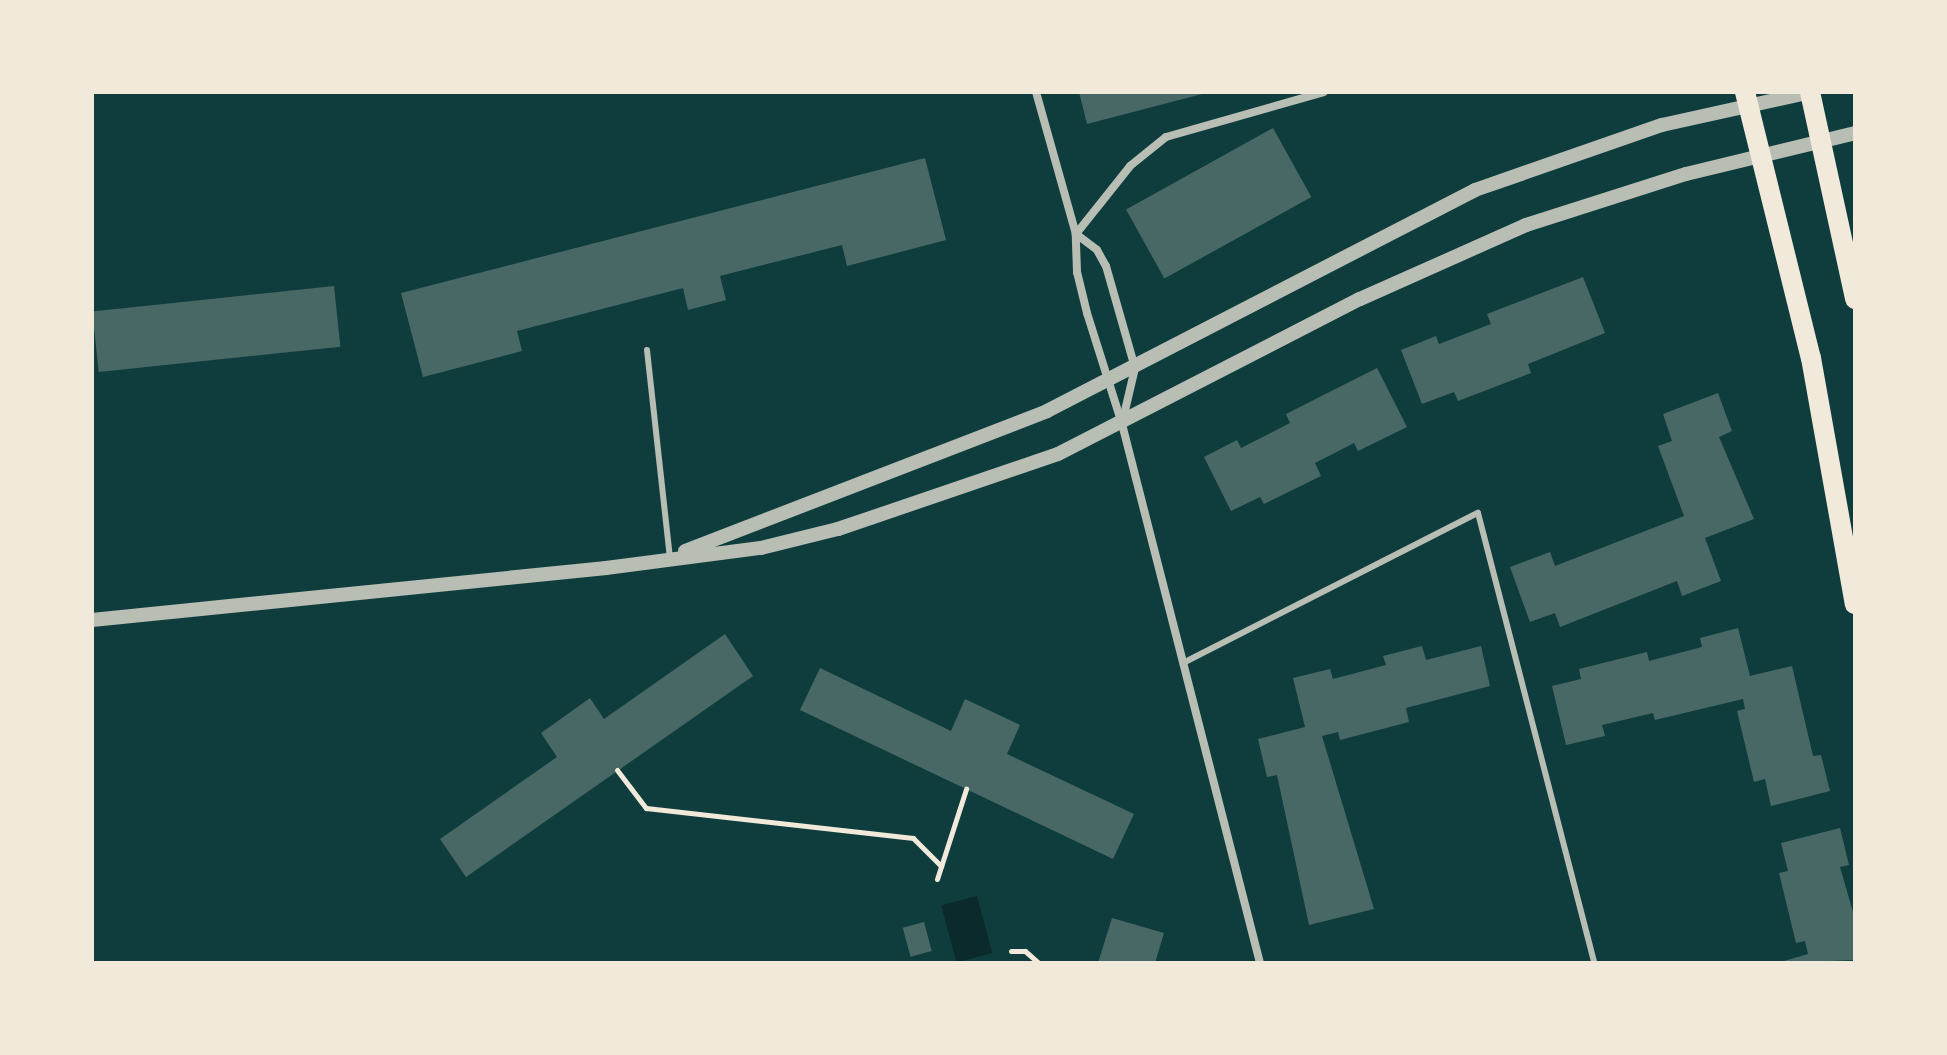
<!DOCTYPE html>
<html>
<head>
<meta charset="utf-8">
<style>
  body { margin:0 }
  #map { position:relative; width:1947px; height:1055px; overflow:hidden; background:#0f3d3e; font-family:Jost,sans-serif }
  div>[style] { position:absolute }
  .water>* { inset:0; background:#0a2a2b; transform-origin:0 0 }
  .building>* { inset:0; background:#486865; transform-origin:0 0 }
  .path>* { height:5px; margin:-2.5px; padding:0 2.5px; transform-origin:2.5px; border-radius:2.5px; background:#f1e9da }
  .service>* { height:6px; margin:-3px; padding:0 3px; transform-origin:3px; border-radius:3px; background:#b8beb3 }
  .minor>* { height:8px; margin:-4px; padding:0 4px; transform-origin:4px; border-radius:4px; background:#b8beb3 }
  .tertiary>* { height:14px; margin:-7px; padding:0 7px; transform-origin:7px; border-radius:7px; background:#b8beb3 }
  .primary>* { height:20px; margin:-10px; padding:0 10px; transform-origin:10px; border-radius:10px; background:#f1e9da }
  span { translate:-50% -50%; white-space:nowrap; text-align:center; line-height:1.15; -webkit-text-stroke:6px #f1e9da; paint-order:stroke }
  .frame { position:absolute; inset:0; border:94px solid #f1e9da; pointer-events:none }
</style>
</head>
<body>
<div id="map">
  <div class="water">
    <i style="left:977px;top:896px;width:59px;height:37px;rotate:75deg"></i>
  </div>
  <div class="building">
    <i style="clip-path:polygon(1079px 92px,1205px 92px,1206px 93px,1087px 124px)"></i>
    <i style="left:1273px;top:128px;width:79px;height:168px;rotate:61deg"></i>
    <i style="clip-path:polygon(925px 158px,946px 240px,847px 266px,842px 245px,720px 276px,726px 300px,688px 310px,683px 288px,517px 331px,522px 351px,423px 377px,401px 293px)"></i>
    <i style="clip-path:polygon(1583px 277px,1605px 333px,1528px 364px,1531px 373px,1458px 401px,1454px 392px,1422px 404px,1401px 350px,1436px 336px,1439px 344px,1491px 324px,1487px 314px)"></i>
    <i style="left:334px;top:286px;width:61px;height:243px;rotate:84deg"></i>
    <i style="clip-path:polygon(1377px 368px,1407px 427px,1358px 451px,1354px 443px,1315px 463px,1321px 476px,1264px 504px,1260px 497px,1231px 511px,1204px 457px,1237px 440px,1241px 448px,1290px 423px,1286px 414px)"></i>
    <i style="clip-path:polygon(1718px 393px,1732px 431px,1719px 437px,1754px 519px,1705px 538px,1721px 581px,1682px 596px,1677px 581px,1560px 627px,1555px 613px,1530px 622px,1510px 567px,1550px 552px,1555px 566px,1684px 516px,1658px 446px,1672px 441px,1663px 414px)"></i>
    <i style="clip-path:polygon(1738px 628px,1750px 676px,1792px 666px,1813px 756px,1821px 755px,1830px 791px,1771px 806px,1765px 779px,1754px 782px,1737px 711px,1745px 709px,1743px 699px,1655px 720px,1653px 713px,1602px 725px,1605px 736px,1566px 745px,1552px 686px,1581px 679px,1579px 669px,1647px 652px,1649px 661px,1702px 647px,1700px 638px)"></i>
    <i style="clip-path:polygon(725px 634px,753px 676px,466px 877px,440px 839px,557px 757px,541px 733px,590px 698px,604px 719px)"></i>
    <i style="clip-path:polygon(1422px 646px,1426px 660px,1481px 646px,1490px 686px,1406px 708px,1409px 722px,1340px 740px,1338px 732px,1322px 736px,1374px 909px,1309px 925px,1277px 775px,1267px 777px,1258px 739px,1305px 727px,1293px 678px,1330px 669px,1333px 679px,1386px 665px,1383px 656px)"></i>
    <i style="clip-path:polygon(820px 668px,951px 731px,965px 699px,1020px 725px,1007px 754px,1134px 814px,1113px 859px,800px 710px)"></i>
    <i style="clip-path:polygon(1840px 828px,1849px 865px,1840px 867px,1855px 919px,1855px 960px,1777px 963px,1808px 954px,1805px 941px,1796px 943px,1779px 873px,1788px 871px,1781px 843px)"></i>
    <i style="clip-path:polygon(1112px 918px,1164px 933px,1155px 963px,1098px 963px)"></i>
    <i style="left:924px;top:922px;width:30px;height:22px;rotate:75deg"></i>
  </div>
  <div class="path">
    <i style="left:617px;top:770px;width:48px;rotate:52.7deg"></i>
    <i style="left:646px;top:808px;width:269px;rotate:6.4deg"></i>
    <i style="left:913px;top:838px;width:40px;rotate:45deg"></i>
    <i style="left:937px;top:879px;width:95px;rotate:-72.1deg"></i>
    <i style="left:1011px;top:951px;width:14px"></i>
    <i style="left:1025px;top:951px;width:18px;rotate:41deg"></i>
  </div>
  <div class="service">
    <i style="left:647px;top:350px;width:209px;rotate:83.7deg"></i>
    <i style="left:1183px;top:663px;width:331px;rotate:-27deg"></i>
    <i style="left:1478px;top:513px;width:465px;rotate:75.5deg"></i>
  </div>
  <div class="minor">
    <i style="left:1036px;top:92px;width:148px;rotate:74.3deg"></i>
    <i style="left:1076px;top:234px;width:26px;rotate:37deg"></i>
    <i style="left:1097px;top:250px;width:18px;rotate:61deg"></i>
    <i style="left:1106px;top:266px;width:106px;rotate:74.1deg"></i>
    <i style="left:1135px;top:368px;width:52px;rotate:103.2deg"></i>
    <i style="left:1260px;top:963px;width:556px;rotate:-104.36deg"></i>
    <i style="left:1122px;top:424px;width:116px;rotate:-107.5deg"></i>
    <i style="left:1087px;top:313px;width:42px;rotate:-103.7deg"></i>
    <i style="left:1077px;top:272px;width:38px;rotate:-92deg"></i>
    <i style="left:1076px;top:234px;width:87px;rotate:-51.5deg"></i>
    <i style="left:1130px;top:166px;width:46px;rotate:-38.9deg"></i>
    <i style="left:1166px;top:137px;width:164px;rotate:-15.9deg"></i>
  </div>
  <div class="tertiary">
    <i style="left:685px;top:551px;width:388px;rotate:-21.1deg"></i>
    <i style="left:1047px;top:411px;width:482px;rotate:-27.3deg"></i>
    <i style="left:1475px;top:190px;width:198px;rotate:-19.2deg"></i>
    <i style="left:1662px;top:125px;width:153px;rotate:-12.5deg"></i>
    <i style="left:92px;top:620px;width:517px;rotate:-5.78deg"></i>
    <i style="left:606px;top:568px;width:156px;rotate:-7.4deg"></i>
    <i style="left:761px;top:548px;width:79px;rotate:-13.9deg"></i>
    <i style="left:838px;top:529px;width:232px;rotate:-18.8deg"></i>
    <i style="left:1058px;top:454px;width:339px;rotate:-27.2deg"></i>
    <i style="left:1360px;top:299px;width:182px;rotate:-24deg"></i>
    <i style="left:1526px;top:225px;width:168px;rotate:-17.7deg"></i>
    <i style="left:1686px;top:174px;width:174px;rotate:-13.6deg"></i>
  </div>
  <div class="primary">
    <i style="left:1745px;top:92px;width:274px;rotate:76.1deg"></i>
    <i style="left:1811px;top:358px;width:250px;rotate:79.9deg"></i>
    <i style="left:1810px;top:92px;width:212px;rotate:77.7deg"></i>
  </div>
  <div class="frame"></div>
</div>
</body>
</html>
